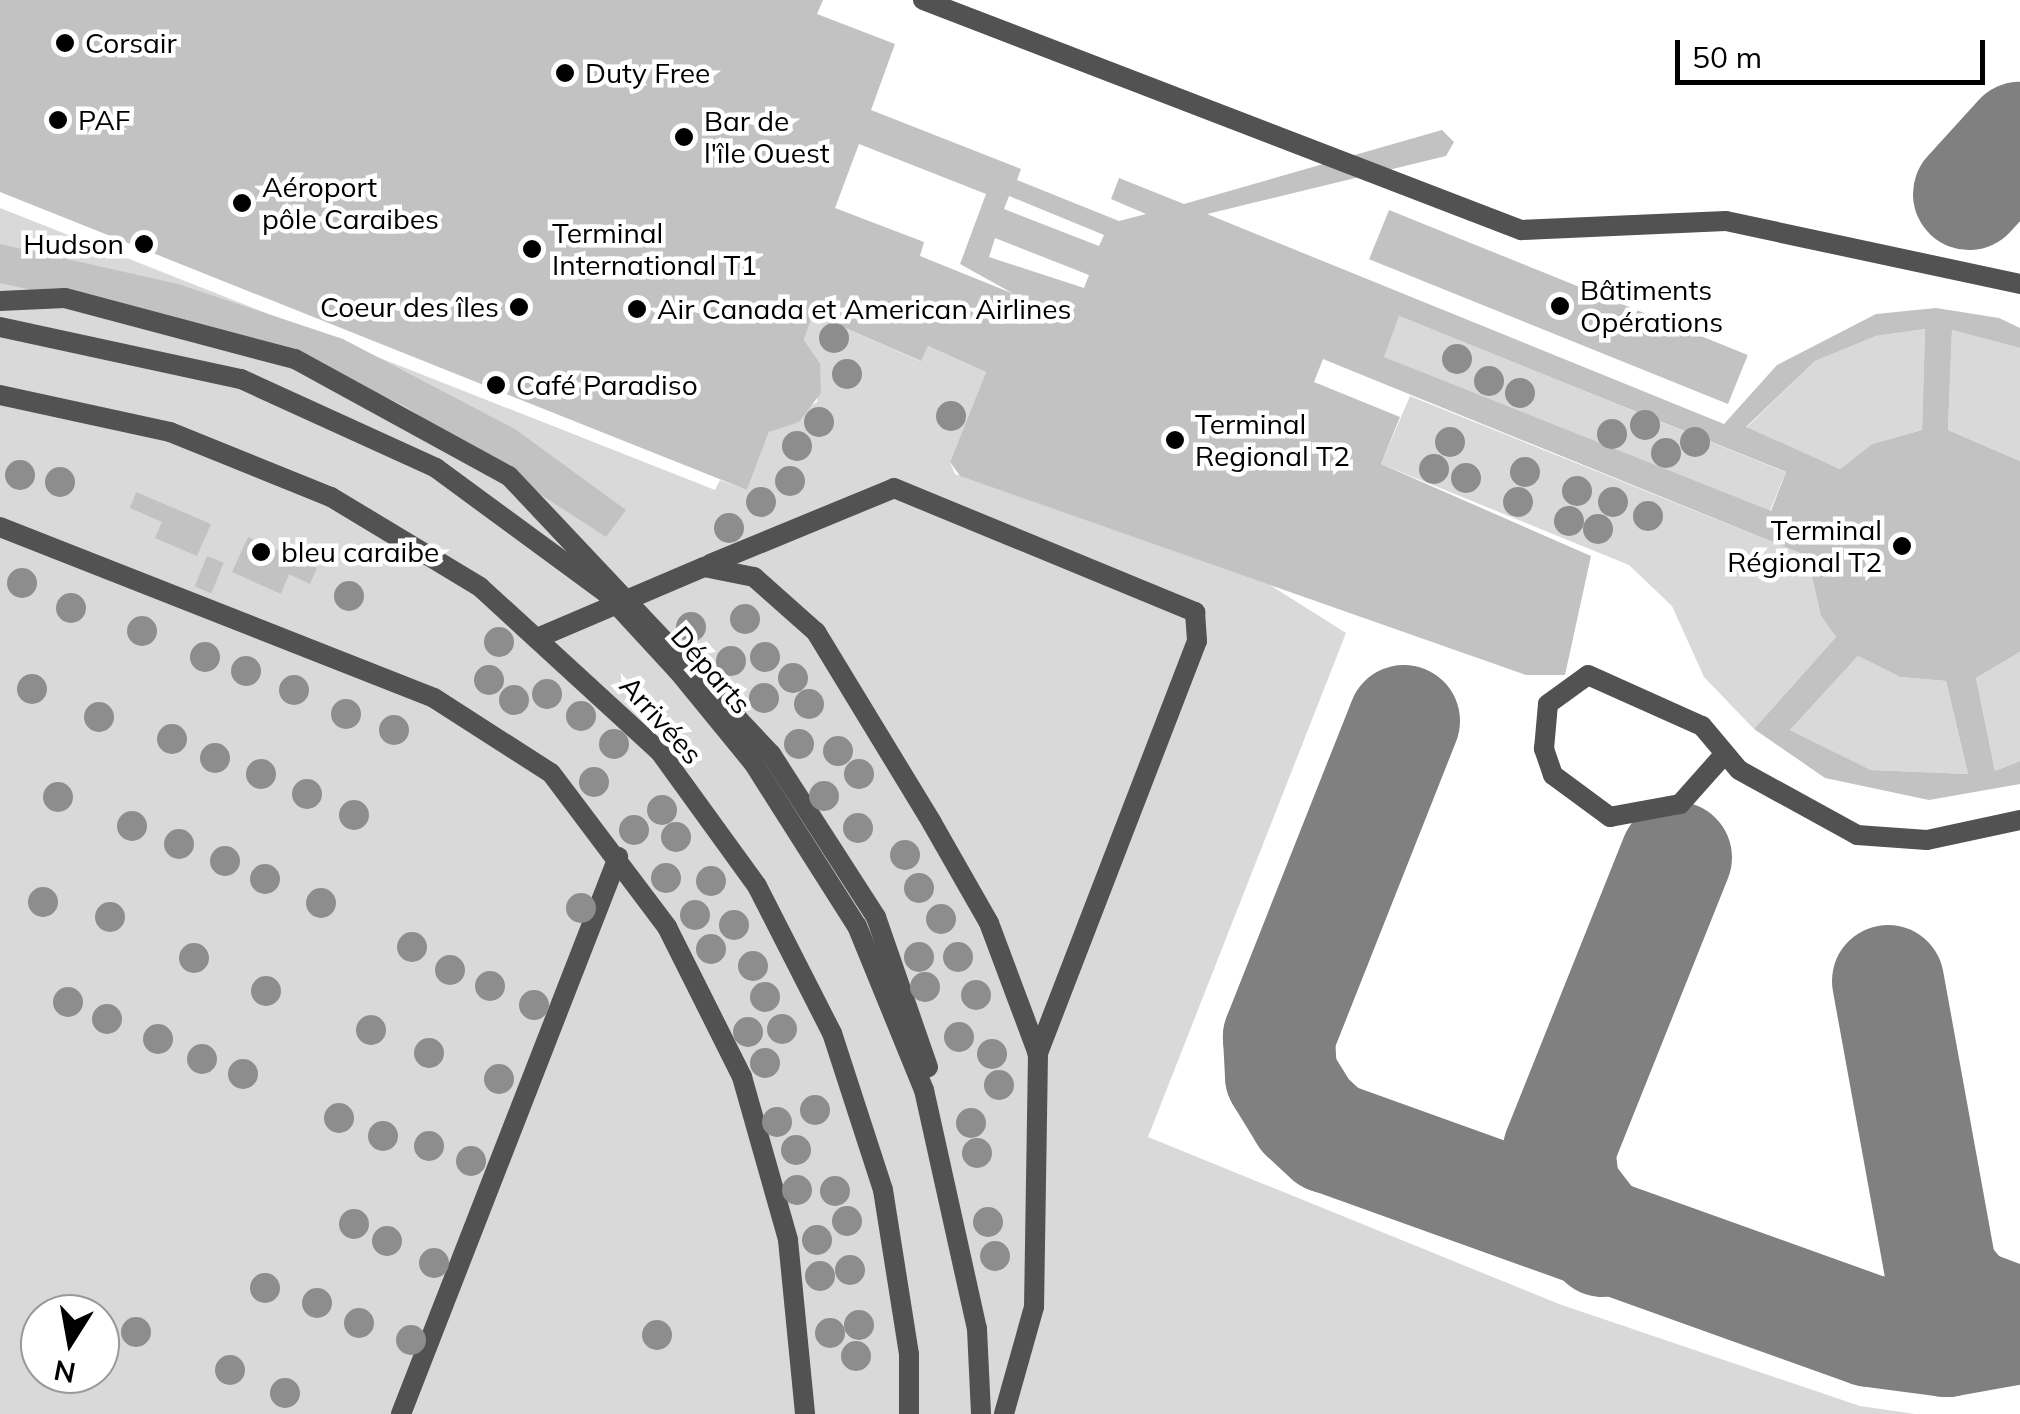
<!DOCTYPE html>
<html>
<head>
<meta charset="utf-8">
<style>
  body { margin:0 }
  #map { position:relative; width:2020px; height:1414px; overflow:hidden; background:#fff; font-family:Mulish,sans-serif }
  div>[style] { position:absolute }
  .green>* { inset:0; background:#d9d9d9; transform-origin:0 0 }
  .taxiway>* { height:112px; margin:-56px; padding:0 56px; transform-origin:56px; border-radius:56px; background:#808080 }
  .building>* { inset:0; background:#c2c2c2; transform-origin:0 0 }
  .service>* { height:20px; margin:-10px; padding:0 10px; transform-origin:10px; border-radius:10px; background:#525252 }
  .trees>* { width:30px; height:30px; margin:-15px; border-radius:50%; background:#8d8d8d }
  .dots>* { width:28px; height:28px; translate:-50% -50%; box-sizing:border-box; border:5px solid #fff; border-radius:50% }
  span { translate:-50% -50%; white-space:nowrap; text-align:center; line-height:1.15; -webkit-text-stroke:9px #fff; paint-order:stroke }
  .poi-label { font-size:28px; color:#000 }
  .left { translate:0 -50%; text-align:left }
  .right { translate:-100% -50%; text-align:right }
  .street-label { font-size:28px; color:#000 }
  .north { position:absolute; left:20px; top:1294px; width:100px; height:100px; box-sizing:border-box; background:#fff; border:2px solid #999; border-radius:50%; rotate:191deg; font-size:28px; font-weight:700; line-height:40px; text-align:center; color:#000 }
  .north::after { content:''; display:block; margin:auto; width:35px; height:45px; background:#000; clip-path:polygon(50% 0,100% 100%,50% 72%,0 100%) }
  .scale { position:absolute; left:1675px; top:40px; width:310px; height:45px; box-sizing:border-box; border:5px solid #000; border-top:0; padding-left:12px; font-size:30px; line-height:35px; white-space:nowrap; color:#000; -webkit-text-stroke:8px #fff; paint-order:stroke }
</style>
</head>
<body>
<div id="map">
  <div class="green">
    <i style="clip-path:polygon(evenodd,0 208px,715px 490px,720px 480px,747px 490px,769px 432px,817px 402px,820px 363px,804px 340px,813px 314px,920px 361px,928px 346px,986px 372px,950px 462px,955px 474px,1270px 585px,1346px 633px,1148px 1137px,1559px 1304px,1860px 1406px,1915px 1414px,0 1414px,0 208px,40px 1314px,100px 1314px,100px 1374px,40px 1374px,40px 1314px)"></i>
    <i style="left:1399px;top:316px;width:417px;height:44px;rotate:22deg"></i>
    <i style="clip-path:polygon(1925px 329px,1922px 430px,1872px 444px,1840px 469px,1746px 428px,1815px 361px,1876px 336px)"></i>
    <i style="clip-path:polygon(1952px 330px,2020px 348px,2020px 461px,1948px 430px)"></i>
    <i style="clip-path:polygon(1410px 396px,1807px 556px,1821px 616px,1836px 637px,1754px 729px,1704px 677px,1672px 606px,1629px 565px,1381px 464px)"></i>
    <i style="clip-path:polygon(2020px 652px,2020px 761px,1995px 771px,1976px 678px)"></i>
    <i style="clip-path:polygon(1858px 656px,1900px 677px,1946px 681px,1968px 774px,1871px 770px,1790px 730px)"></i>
  </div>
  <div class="taxiway">
    <i style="left:1969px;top:194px;width:76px;rotate:-47.7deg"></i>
    <i style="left:1404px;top:721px;width:340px;rotate:111.6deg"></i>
    <i style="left:1279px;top:1037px;width:39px;rotate:87deg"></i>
    <i style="left:1281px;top:1076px;width:46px;rotate:58.4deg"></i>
    <i style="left:1305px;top:1115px;width:33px;rotate:43deg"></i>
    <i style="left:1329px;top:1137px;width:575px;rotate:19.73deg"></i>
    <i style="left:1870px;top:1331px;width:77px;rotate:7.5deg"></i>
    <i style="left:1946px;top:1341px;width:75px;rotate:-10deg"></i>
    <i style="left:1888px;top:981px;width:298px;rotate:79.7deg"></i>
    <i style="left:1941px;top:1274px;width:38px;rotate:50deg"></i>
    <i style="left:1965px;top:1303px;width:59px;rotate:20.9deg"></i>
    <i style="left:1603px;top:1241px;width:64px;rotate:-127.4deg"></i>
    <i style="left:1564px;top:1190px;width:40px;rotate:-97.1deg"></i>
    <i style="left:1559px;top:1150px;width:315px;rotate:-68.2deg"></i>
  </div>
  <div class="building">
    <i style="clip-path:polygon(evenodd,0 0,823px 0,817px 14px,895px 44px,871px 110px,1021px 169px,1017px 180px,1119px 221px,1146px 214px,1111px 199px,1119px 178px,1184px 204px,1442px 130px,1454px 142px,1446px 156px,1207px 214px,1724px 424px,1777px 365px,1876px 314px,1936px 308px,1999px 318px,2020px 328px,2020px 348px,1952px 330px,1948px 430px,2020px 461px,2020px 652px,1976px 678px,1995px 771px,2020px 761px,2020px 784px,1929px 800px,1825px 778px,1754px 729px,1836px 637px,1821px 616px,1807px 556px,1323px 359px,1314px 382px,1400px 417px,1381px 464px,1591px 556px,1565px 675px,1526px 675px,960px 476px,950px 462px,986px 372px,928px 346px,921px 361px,813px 314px,804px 340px,820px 363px,821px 393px,799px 422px,769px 432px,747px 490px,0 192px,0 0,859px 144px,986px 194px,960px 264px,1014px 294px,920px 256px,924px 242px,835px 208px,859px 144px,0 0,1009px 196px,1104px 235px,1099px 246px,1004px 209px,1009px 196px,0 0,995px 238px,1089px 275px,1084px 288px,989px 257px,995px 238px,0 0,1399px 316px,1786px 472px,1771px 511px,1384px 357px,1399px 316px,0 0,1925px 329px,1922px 430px,1872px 444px,1840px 469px,1746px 427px,1815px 361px,1876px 336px,1925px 329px,0 0,1858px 656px,1900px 677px,1946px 681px,1968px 774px,1871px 770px,1790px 730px,1858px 656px)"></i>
    <i style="left:1389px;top:210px;width:387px;height:53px;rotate:22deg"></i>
    <i style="clip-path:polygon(0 244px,178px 284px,343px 339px,515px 429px,626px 510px,606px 537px,403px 405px,234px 334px,0 283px)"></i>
    <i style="clip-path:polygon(136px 492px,211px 524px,197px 556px,155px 538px,162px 522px,130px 508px)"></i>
    <i style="clip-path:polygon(248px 537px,317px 568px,310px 584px,289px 574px,281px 594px,232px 572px)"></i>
    <i style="left:207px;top:556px;width:18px;height:33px;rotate:22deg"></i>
  </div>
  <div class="service">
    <i style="left:923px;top:0;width:641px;rotate:21.04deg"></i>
    <i style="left:1521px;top:230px;width:205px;rotate:-2.5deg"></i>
    <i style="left:1726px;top:221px;width:301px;rotate:12.1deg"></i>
    <i style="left:0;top:301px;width:65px;rotate:-2.6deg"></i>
    <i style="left:65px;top:298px;width:238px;rotate:14.9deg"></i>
    <i style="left:295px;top:359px;width:244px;rotate:28.7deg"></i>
    <i style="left:509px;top:476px;width:382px;rotate:46.7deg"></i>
    <i style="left:771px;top:754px;width:194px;rotate:57.2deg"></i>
    <i style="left:876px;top:917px;width:159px;rotate:70.9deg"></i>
    <i style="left:0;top:327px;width:247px;rotate:12.2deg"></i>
    <i style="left:241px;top:379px;width:214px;rotate:24.5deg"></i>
    <i style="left:436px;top:468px;width:211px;rotate:36.3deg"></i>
    <i style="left:606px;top:593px;width:106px;rotate:47.3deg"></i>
    <i style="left:678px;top:671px;width:120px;rotate:50.7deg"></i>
    <i style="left:754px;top:764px;width:192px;rotate:57.6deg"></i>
    <i style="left:857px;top:926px;width:177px;rotate:67.8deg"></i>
    <i style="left:924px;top:1090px;width:245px;rotate:77.5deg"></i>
    <i style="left:977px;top:1329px;width:85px;rotate:87.3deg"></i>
    <i style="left:0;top:395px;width:174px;rotate:12.3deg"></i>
    <i style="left:170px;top:432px;width:174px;rotate:22deg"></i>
    <i style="left:331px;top:497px;width:174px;rotate:31.1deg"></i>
    <i style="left:480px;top:587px;width:244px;rotate:42.5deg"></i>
    <i style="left:660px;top:752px;width:165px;rotate:54.1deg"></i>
    <i style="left:757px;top:886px;width:165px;rotate:63deg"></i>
    <i style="left:832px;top:1033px;width:165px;rotate:72deg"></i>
    <i style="left:883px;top:1190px;width:166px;rotate:81deg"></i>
    <i style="left:909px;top:1354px;width:60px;rotate:90deg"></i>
    <i style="left:0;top:527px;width:466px;rotate:21.5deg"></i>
    <i style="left:434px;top:698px;width:139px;rotate:32.7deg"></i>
    <i style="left:551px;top:773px;width:193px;rotate:53deg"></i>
    <i style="left:667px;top:927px;width:168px;rotate:63.4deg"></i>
    <i style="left:742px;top:1077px;width:169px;rotate:74.2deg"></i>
    <i style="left:788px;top:1240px;width:175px;rotate:84.4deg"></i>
    <i style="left:710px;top:564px;width:199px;rotate:-22.4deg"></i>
    <i style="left:894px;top:488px;width:326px;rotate:22.4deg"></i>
    <i style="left:1195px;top:612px;width:29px;rotate:86deg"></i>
    <i style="left:1197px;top:641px;width:443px;rotate:111.1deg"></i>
    <i style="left:542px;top:636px;width:176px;rotate:-23.1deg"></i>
    <i style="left:704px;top:567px;width:51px;rotate:11.3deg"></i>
    <i style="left:754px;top:577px;width:83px;rotate:41.6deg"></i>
    <i style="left:816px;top:632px;width:223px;rotate:58.7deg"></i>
    <i style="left:932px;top:823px;width:115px;rotate:60.3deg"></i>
    <i style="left:989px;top:923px;width:140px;rotate:69.5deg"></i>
    <i style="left:1038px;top:1054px;width:253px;rotate:90.9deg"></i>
    <i style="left:1034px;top:1307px;width:111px;rotate:105.7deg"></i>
    <i style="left:1721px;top:758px;width:62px;rotate:131.7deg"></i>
    <i style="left:1680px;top:804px;width:71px;rotate:169.5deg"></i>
    <i style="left:1610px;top:817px;width:71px;rotate:-143.6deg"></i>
    <i style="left:1553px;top:775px;width:28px;rotate:-109deg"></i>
    <i style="left:1544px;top:749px;width:45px;rotate:-84.9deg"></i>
    <i style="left:1548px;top:704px;width:49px;rotate:-35.9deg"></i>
    <i style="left:1588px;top:675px;width:125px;rotate:24.1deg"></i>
    <i style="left:1702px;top:726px;width:57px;rotate:49.9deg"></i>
    <i style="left:1739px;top:770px;width:135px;rotate:28.8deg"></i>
    <i style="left:1857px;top:835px;width:70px;rotate:4.1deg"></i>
    <i style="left:1927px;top:840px;width:95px;rotate:-12.1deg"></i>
    <i style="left:401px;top:1414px;width:598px;rotate:-68.71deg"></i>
  </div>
  <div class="trees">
    <i style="left:834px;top:338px"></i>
    <i style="left:1457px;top:359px"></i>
    <i style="left:847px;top:374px"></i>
    <i style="left:1489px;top:381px"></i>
    <i style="left:1520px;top:393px"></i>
    <i style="left:951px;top:416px"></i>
    <i style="left:819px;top:422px"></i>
    <i style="left:1645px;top:425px"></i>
    <i style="left:1612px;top:434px"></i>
    <i style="left:1450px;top:442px"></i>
    <i style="left:1695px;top:442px"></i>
    <i style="left:797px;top:446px"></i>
    <i style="left:1666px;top:453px"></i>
    <i style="left:1434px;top:469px"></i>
    <i style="left:1525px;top:472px"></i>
    <i style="left:20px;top:475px"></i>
    <i style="left:1466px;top:478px"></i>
    <i style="left:790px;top:481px"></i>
    <i style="left:60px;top:482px"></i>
    <i style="left:1577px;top:491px"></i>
    <i style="left:761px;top:502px"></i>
    <i style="left:1518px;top:502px"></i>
    <i style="left:1613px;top:502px"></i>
    <i style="left:1648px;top:516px"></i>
    <i style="left:1569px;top:521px"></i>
    <i style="left:729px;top:528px"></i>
    <i style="left:1598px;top:529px"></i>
    <i style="left:22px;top:583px"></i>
    <i style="left:349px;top:596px"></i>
    <i style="left:71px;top:608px"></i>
    <i style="left:745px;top:619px"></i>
    <i style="left:691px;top:627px"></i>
    <i style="left:142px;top:631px"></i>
    <i style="left:499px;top:642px"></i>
    <i style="left:205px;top:657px"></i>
    <i style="left:765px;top:657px"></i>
    <i style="left:731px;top:661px"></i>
    <i style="left:246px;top:671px"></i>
    <i style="left:793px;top:678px"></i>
    <i style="left:489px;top:680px"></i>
    <i style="left:32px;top:689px"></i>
    <i style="left:294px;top:690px"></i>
    <i style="left:547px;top:694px"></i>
    <i style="left:764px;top:698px"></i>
    <i style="left:514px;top:700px"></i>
    <i style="left:809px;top:704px"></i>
    <i style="left:346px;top:714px"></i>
    <i style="left:581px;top:716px"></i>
    <i style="left:99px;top:717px"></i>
    <i style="left:394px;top:730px"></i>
    <i style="left:172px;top:739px"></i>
    <i style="left:614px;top:744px"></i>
    <i style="left:799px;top:744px"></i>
    <i style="left:838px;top:751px"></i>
    <i style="left:215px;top:758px"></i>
    <i style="left:261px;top:774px"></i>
    <i style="left:859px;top:774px"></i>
    <i style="left:594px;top:782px"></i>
    <i style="left:307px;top:794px"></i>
    <i style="left:824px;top:796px"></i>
    <i style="left:58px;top:797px"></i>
    <i style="left:662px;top:810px"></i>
    <i style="left:354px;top:815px"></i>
    <i style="left:132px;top:826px"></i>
    <i style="left:858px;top:828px"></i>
    <i style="left:634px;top:830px"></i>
    <i style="left:676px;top:837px"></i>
    <i style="left:179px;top:844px"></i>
    <i style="left:905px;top:855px"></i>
    <i style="left:225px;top:861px"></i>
    <i style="left:666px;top:878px"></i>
    <i style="left:265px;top:879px"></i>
    <i style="left:711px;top:881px"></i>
    <i style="left:919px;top:888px"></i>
    <i style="left:43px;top:902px"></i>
    <i style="left:321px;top:903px"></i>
    <i style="left:581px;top:908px"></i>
    <i style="left:695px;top:915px"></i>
    <i style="left:110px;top:917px"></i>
    <i style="left:941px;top:919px"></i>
    <i style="left:734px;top:925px"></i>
    <i style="left:412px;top:947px"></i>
    <i style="left:711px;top:949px"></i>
    <i style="left:919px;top:957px"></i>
    <i style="left:958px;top:957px"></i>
    <i style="left:194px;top:958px"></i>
    <i style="left:753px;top:966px"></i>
    <i style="left:450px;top:970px"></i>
    <i style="left:490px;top:986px"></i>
    <i style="left:925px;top:987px"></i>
    <i style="left:266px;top:991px"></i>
    <i style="left:976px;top:995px"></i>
    <i style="left:765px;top:997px"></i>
    <i style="left:68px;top:1002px"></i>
    <i style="left:534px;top:1005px"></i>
    <i style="left:107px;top:1019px"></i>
    <i style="left:782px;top:1029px"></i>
    <i style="left:371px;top:1030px"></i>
    <i style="left:748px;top:1032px"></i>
    <i style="left:959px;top:1037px"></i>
    <i style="left:158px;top:1039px"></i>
    <i style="left:429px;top:1053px"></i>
    <i style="left:992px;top:1054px"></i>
    <i style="left:202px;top:1059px"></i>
    <i style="left:765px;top:1063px"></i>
    <i style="left:243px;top:1074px"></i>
    <i style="left:499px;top:1079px"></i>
    <i style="left:999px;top:1085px"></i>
    <i style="left:815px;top:1110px"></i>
    <i style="left:339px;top:1118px"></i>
    <i style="left:777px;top:1122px"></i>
    <i style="left:971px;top:1123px"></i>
    <i style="left:383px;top:1136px"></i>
    <i style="left:429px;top:1146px"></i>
    <i style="left:796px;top:1150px"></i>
    <i style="left:977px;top:1153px"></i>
    <i style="left:471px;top:1161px"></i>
    <i style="left:797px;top:1190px"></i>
    <i style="left:835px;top:1191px"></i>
    <i style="left:847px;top:1221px"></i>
    <i style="left:988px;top:1222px"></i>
    <i style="left:354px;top:1224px"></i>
    <i style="left:817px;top:1240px"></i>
    <i style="left:387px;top:1241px"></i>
    <i style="left:995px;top:1256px"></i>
    <i style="left:434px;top:1263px"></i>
    <i style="left:850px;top:1270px"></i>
    <i style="left:820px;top:1276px"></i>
    <i style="left:265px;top:1288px"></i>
    <i style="left:317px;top:1303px"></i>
    <i style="left:359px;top:1323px"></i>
    <i style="left:859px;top:1325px"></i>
    <i style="left:136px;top:1332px"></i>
    <i style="left:830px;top:1333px"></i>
    <i style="left:657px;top:1335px"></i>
    <i style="left:411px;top:1340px"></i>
    <i style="left:856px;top:1356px"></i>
    <i style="left:230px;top:1370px"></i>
    <i style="left:285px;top:1393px"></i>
  </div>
  <div class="dots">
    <i style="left:65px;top:43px;background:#000"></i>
    <i style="left:565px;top:73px;background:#000"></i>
    <i style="left:58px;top:120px;background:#000"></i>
    <i style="left:684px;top:137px;background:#000"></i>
    <i style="left:242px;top:203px;background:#000"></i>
    <i style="left:144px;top:244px;background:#000"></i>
    <i style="left:532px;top:249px;background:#000"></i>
    <i style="left:1560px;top:306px;background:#000"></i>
    <i style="left:519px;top:307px;background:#000"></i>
    <i style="left:637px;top:309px;background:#000"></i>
    <i style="left:496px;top:385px;background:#000"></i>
    <i style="left:1175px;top:440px;background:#000"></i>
    <i style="left:1902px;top:546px;background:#000"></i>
    <i style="left:261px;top:552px;background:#000"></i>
  </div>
  <div class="poi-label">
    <span class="left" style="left:85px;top:43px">Corsair</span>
    <span class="left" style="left:585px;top:73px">Duty Free</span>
    <span class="left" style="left:78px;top:120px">PAF</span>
    <span class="left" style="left:704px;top:137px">Bar de<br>l'île Ouest</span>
    <span class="left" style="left:262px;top:203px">Aéroport<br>pôle Caraibes</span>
    <span class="left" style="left:552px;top:249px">Terminal<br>International T1</span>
    <span class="right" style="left:124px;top:244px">Hudson</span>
    <span class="left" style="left:1580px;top:306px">Bâtiments<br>Opérations</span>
    <span class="right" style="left:499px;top:307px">Coeur des îles</span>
    <span class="left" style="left:657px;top:309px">Air Canada et American Airlines</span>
    <span class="left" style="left:516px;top:385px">Café Paradiso</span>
    <span class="left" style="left:1195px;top:440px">Terminal<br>Regional T2</span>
    <span class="right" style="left:1882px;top:546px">Terminal<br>Régional T2</span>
    <span class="left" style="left:281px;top:552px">bleu caraibe</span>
  </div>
  <div class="street-label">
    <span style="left:711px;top:670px;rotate:49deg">Départs</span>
    <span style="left:661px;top:720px;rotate:48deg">Arrivées</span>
  </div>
  <div class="north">N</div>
  <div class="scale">50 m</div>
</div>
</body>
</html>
